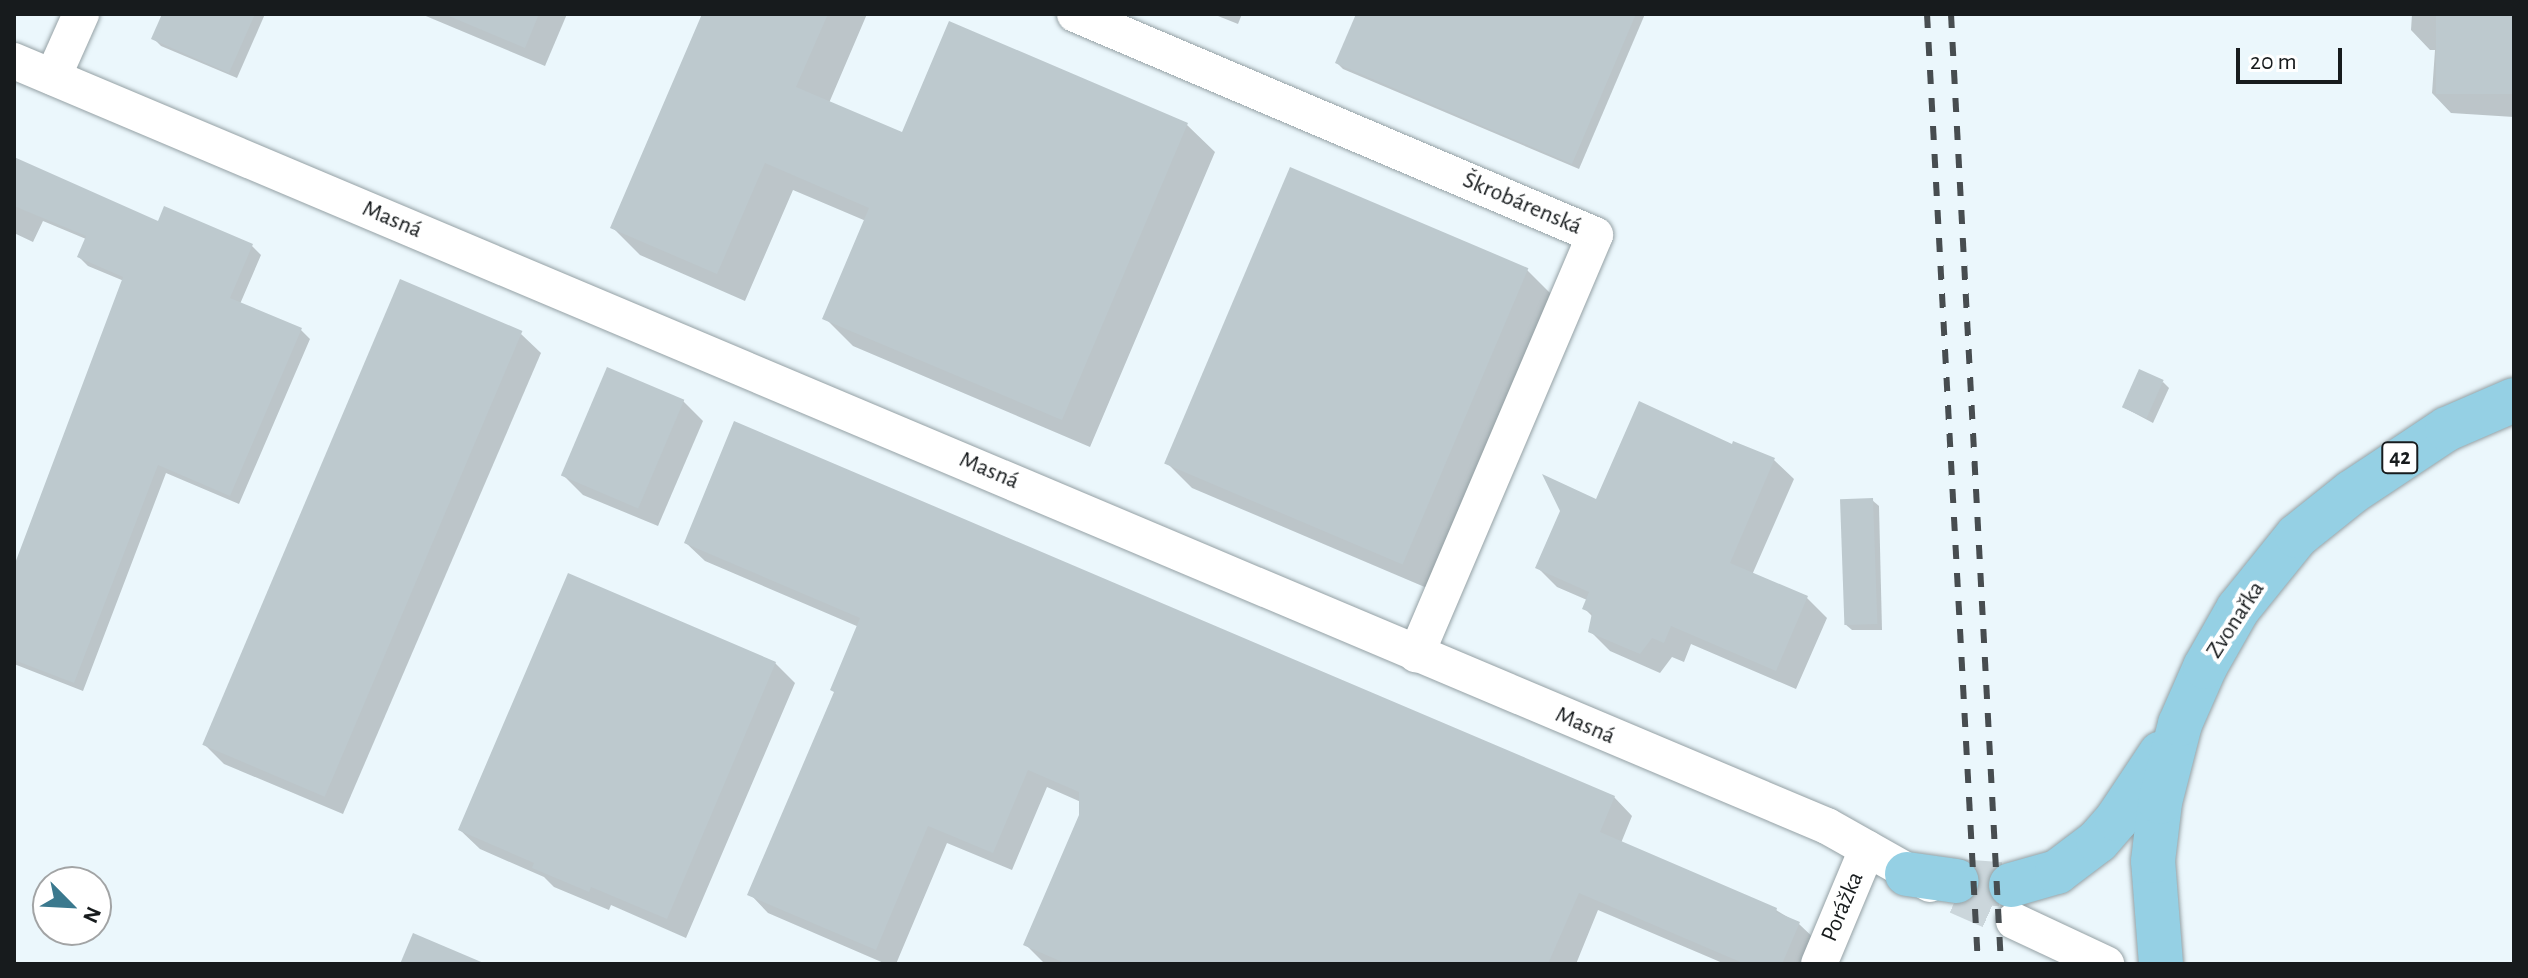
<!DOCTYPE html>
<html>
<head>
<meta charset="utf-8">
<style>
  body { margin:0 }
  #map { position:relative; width:2528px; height:978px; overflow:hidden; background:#ebf7fc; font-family:"Alegreya Sans",sans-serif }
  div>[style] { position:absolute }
  .shadow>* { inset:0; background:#0003 }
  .building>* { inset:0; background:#bdc9ce; transform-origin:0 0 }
  .street-tunnel>* { height:36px; margin-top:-18px; transform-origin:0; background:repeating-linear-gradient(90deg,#cbd6db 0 36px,transparent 0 54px) }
  .primary-tunnel>* { height:44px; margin-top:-22px; transform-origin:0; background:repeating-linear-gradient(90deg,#cbd6db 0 44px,transparent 0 66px) }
  .roads { filter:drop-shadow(0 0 2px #95a1a5) drop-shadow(0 0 2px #95a1a5) }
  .street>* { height:36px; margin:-18px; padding:0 18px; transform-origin:18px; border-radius:18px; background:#fff }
  .primary>* { height:44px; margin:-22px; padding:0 22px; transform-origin:22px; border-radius:22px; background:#95d0e4 }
  .rail>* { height:6px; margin-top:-3px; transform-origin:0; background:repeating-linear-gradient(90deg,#474d50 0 14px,transparent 0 28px) }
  span { translate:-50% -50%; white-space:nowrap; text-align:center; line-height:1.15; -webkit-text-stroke:8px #fff; paint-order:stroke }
  .shield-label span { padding:2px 6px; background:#fff; border:2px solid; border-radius:6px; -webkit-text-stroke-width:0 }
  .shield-label { font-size:22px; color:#171b1d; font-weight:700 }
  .street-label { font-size:24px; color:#171b1d }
  .frame { position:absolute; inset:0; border:16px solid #171b1d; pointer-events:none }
  .north { position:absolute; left:32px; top:866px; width:80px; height:80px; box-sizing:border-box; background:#fff; border:2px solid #a2a4a5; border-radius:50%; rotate:114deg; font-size:22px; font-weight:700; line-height:32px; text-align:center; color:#171b1d }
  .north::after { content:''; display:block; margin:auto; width:28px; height:36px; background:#3b798e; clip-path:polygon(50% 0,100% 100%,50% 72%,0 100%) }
  .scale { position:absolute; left:2236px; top:48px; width:106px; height:36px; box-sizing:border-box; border:4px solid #171b1d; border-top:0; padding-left:10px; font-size:24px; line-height:28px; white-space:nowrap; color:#171b1d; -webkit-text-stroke:6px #fff; paint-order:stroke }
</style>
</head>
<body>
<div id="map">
  <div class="shadow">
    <i style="clip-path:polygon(165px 14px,265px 14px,237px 78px,161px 46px,154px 39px)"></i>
    <i style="clip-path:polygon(421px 14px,567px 14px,545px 66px)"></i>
    <i style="clip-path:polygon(704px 14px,867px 14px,829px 103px,903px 134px,1187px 125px,1215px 152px,1090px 447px,853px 346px,825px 318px,866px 221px,793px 190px,745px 301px,640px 255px,612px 227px)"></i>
    <i style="clip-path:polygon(1213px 14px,1242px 14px,1238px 24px)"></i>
    <i style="clip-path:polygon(1358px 14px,1645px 14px,1579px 169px,1343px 69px,1337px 63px)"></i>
    <i style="clip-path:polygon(2412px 14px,2514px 14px,2514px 117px,2451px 113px,2432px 93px,2435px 50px,2430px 50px,2411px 30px)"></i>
    <i style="clip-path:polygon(14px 162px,159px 223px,252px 246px,261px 255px,240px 304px,301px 330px,310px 339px,239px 504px,166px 473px,83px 691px,14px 664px,14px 572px,124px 281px,88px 266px,79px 257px,86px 239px,43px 221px,33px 242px,14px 233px)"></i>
    <i style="clip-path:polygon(1527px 270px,1552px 295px,1427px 588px,1192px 488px,1167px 463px)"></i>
    <i style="clip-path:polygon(521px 334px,541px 353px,343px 814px,224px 764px,204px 744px)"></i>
    <i style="clip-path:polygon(2163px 382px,2169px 388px,2153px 423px,2123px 407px)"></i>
    <i style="clip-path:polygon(683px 401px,703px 421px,658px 526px,583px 495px,564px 476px)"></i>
    <i style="clip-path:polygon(1733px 447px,1774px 460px,1794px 479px,1752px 575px,1807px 598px,1827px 618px,1796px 689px,1691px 644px,1684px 662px,1672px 657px,1660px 673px,1610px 651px,1590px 631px,1593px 617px,1584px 608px,1587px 600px,1557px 587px,1538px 568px,1597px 501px)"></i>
    <i style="clip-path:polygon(1872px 500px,1879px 506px,1882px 630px,1852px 630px,1845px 624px)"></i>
    <i style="clip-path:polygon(686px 543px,1614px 797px,1632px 816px,1621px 843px,1776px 910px,1799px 924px,1818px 942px,1808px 964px,1725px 964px,1598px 910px,1576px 964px,1045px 964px,1026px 945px,1081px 815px,1081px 802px,1047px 787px,1012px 870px,947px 843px,896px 964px,886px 964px,768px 913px,750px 894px,836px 693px,859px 627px,705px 561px)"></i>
    <i style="clip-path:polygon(775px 663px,795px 683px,686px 938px,611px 905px,609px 910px,554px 887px,544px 877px,480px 849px,460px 830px)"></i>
  </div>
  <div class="building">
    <i style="clip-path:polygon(162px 14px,255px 14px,229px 73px,151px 39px)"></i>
    <i style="clip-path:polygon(444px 14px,539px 14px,525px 48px)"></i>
    <i style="clip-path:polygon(702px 14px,828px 14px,796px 87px,902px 132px,949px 21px,1188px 123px,1062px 420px,822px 319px,869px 208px,765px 163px,717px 274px,610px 228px)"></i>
    <i style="clip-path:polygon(1356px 14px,1636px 14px,1572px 164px,1335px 63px)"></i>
    <i style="left:2436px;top:14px;width:78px;height:80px"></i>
    <i style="clip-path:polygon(14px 157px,158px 221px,164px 206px,253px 244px,230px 298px,302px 328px,230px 496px,158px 465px,74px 683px,14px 660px,14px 566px,123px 277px,77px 257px,86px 236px,14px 206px)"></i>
    <i style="left:1290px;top:167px;width:259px;height:322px;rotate:23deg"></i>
    <i style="left:400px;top:279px;width:133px;height:506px;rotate:23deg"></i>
    <i style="left:607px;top:367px;width:84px;height:118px;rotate:23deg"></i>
    <i style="left:2139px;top:369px;width:27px;height:42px;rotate:24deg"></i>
    <i style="clip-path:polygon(1639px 401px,1732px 444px,1733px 441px,1775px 458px,1730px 563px,1808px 596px,1776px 671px,1671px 626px,1664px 643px,1652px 638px,1640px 654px,1588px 632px,1592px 613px,1582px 609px,1589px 592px,1535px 568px,1560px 511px,1542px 474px,1596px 499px)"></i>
    <i style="clip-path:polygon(734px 421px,1615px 796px,1600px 832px,1777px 908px,1776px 912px,1800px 922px,1782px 964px,1745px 964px,1579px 893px,1548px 964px,1067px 964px,1023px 945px,1079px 815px,1079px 792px,1028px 770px,993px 853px,928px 826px,876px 950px,747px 895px,834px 692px,830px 690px,860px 618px,684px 543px)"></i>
    <i style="left:1873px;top:498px;width:126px;height:33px;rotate:88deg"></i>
    <i style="clip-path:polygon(568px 573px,776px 662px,667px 919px,591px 887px,589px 892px,532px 868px,534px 863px,458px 830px)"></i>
    <i style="clip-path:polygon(413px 933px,486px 964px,400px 964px)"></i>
  </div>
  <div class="street-tunnel">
    <i style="left:1957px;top:896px;width:62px;rotate:23.7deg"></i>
  </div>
  <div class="primary-tunnel">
    <i style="left:1957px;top:881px;width:54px;rotate:4.2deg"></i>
  </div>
  <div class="roads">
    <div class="street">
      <i style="left:1075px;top:14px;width:565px;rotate:23.03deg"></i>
      <i style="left:1595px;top:235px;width:456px;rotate:113.1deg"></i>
      <i style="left:14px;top:61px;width:1968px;rotate:22.88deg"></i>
      <i style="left:1827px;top:826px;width:118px;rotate:29.4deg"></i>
      <i style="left:53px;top:77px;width:69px;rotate:-66deg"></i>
      <i style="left:2014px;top:921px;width:102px;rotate:25.1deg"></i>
      <i style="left:1819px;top:964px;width:125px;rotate:-67.3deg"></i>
    </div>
    <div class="primary">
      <i style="left:1907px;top:874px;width:50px;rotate:8deg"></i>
      <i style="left:2011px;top:885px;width:48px;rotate:-15.8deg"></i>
      <i style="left:2057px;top:872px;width:51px;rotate:-37.1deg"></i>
      <i style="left:2098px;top:841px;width:29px;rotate:-49deg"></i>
      <i style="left:2117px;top:819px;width:79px;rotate:-56.3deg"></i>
      <i style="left:2161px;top:964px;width:103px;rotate:-94.4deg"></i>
      <i style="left:2153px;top:861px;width:59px;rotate:-83.2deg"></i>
      <i style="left:2160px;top:802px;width:81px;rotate:-75.6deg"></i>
      <i style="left:2180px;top:724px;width:62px;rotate:-66.3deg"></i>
      <i style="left:2205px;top:667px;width:67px;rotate:-60.4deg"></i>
      <i style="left:2238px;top:609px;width:94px;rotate:-51.1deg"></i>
      <i style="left:2297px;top:536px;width:70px;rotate:-38.7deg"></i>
      <i style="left:2352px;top:492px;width:114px;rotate:-33.6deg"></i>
      <i style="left:2447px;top:429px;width:73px;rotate:-23.4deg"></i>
    </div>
  </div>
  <div class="rail">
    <i style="left:1927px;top:14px;width:951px;rotate:86.93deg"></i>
    <i style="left:1951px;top:14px;width:951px;rotate:86.99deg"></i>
  </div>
  <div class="shield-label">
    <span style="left:2400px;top:458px">42</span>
  </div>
  <div class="street-label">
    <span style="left:1522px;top:204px;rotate:23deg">Škrobárenská</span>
    <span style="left:392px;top:220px;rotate:23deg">Masná</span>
    <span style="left:989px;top:471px;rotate:23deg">Masná</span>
    <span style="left:2236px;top:620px;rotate:-57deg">Zvonařka</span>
    <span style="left:1585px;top:726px;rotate:23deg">Masná</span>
    <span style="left:1843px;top:907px;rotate:-67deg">Porážka</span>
  </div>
  <div class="frame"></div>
  <div class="north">N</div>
  <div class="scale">20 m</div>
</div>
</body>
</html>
